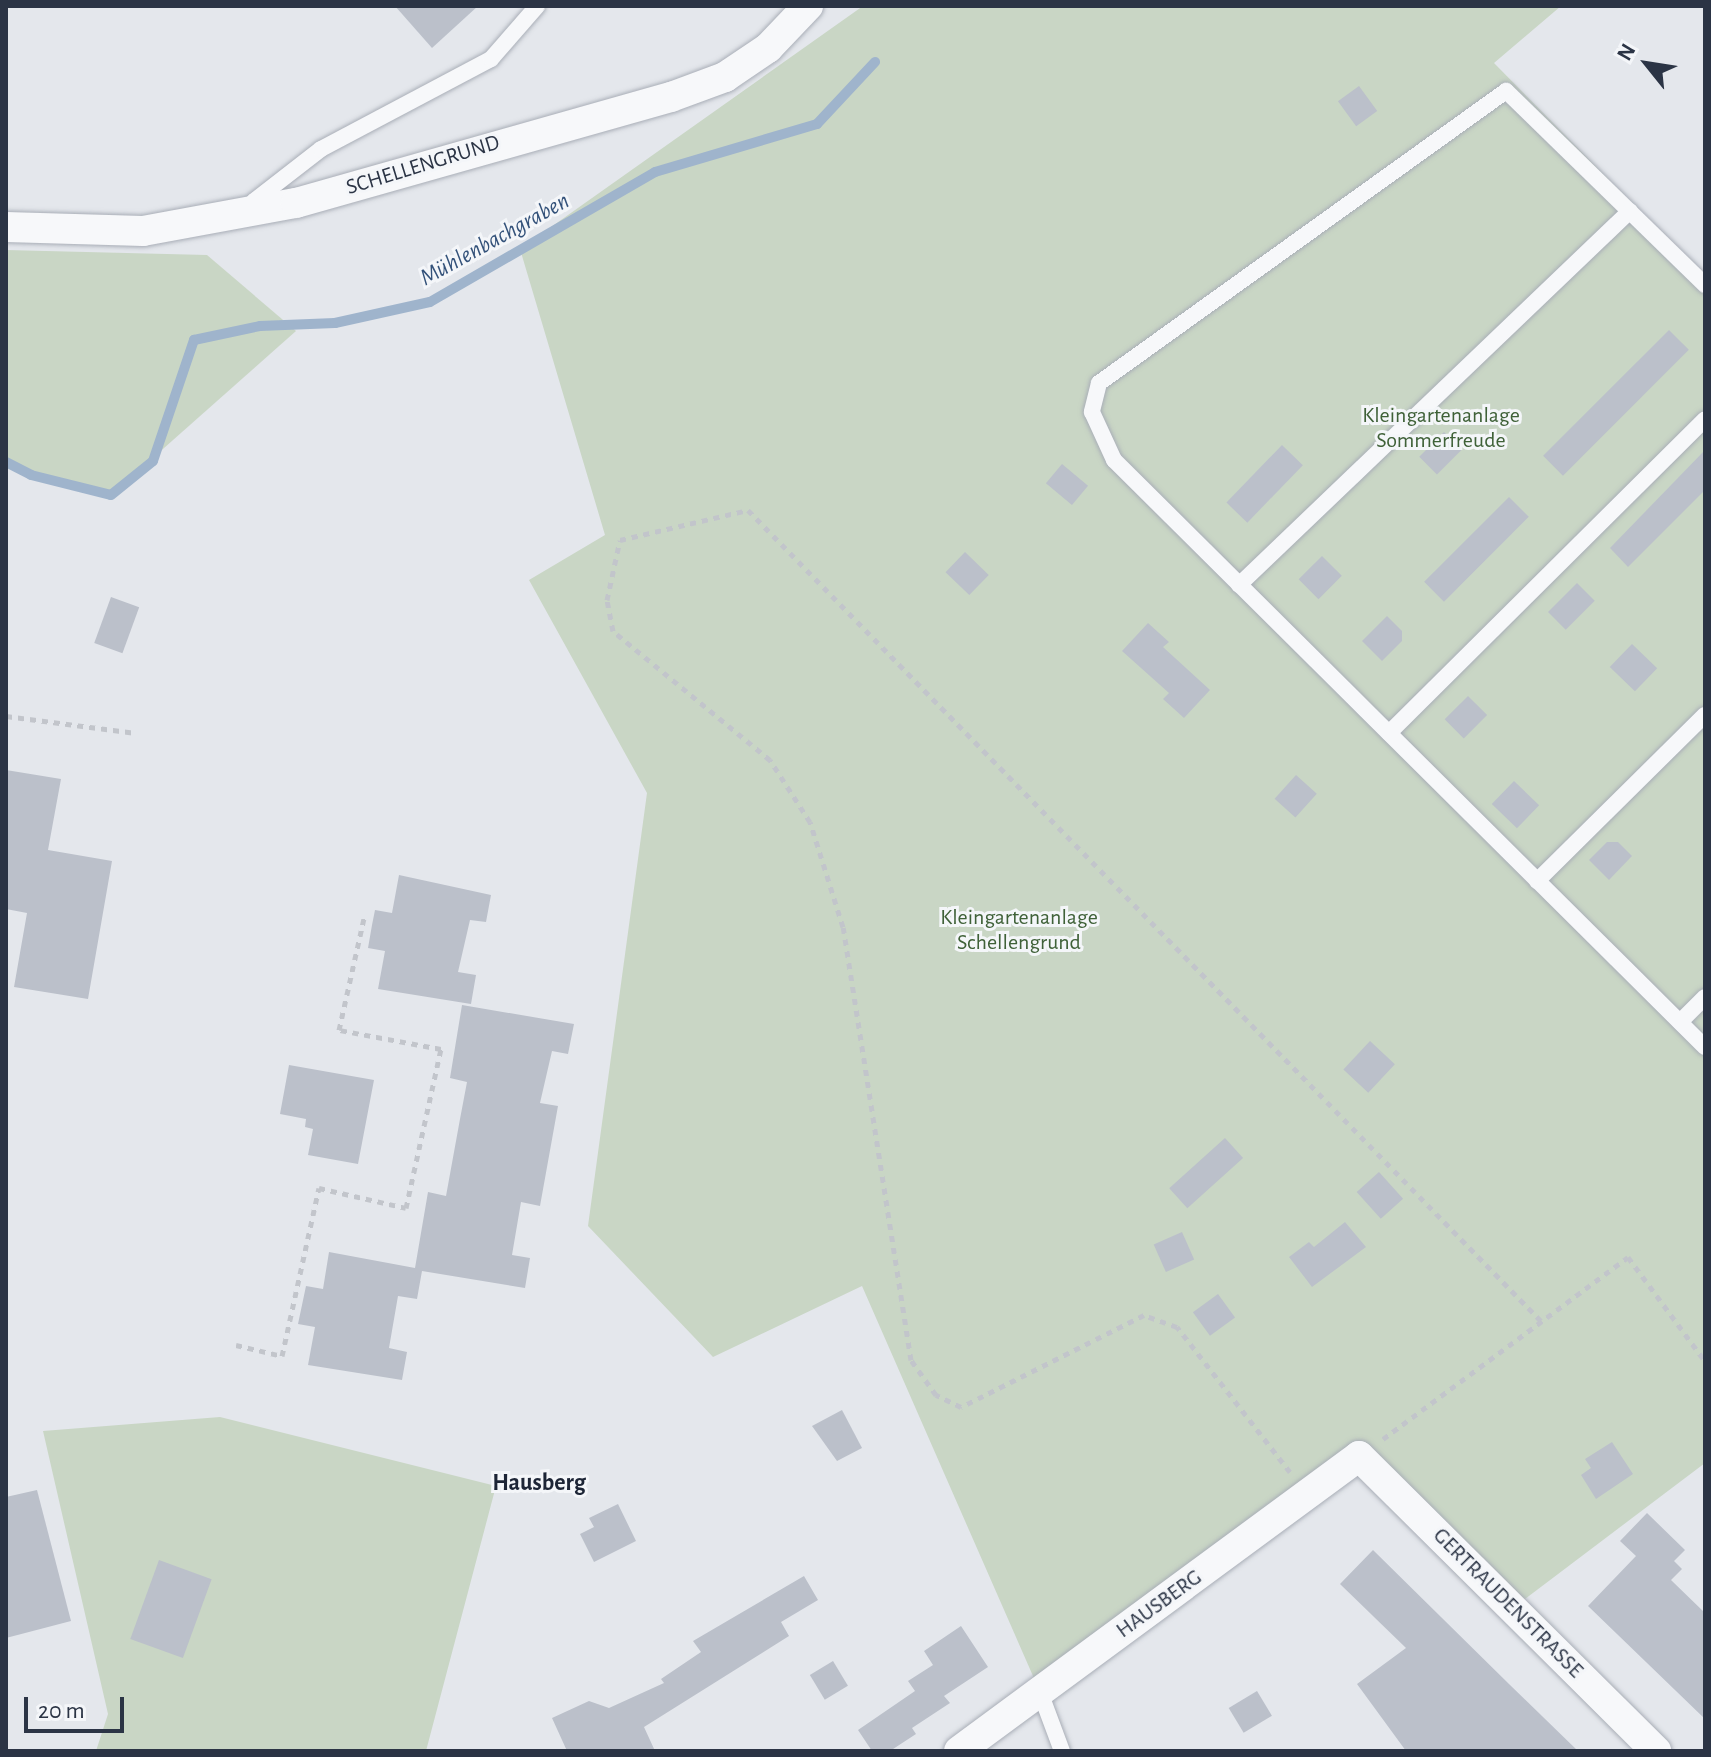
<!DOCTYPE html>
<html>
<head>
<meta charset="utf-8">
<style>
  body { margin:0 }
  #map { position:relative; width:1711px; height:1757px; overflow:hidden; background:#e4e7ec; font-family:"Alegreya Sans",sans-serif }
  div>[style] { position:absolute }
  .green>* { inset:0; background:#c9d6c5 }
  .stream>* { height:10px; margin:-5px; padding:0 5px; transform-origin:5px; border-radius:5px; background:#9fb4cc }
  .building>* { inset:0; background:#bbc0ca; transform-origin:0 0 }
  .path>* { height:5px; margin-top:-2.5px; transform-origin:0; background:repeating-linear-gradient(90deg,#c2c5cb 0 6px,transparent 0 12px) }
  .roads { filter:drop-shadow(0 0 2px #a9aeb7) drop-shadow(0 0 2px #a9aeb7) }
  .lane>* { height:16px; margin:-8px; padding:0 8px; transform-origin:8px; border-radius:8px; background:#f7f8fa }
  .street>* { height:30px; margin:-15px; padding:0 15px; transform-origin:15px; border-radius:15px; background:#f7f8fa }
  span { translate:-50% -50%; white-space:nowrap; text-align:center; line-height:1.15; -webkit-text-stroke:6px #f4f6f9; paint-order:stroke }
  .street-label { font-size:22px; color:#2b3445 }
  .park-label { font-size:22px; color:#3f6138 }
  .water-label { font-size:24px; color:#34527a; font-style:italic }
  .neighbourhood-label { font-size:24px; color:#1d2536; font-weight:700 }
  .frame { position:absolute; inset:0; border:8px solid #2b3445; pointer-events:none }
  .north { position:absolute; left:1607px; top:24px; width:80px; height:80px; -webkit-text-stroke:6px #f4f6f9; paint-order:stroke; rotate:300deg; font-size:22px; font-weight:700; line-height:32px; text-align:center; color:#2b3445 }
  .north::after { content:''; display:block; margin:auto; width:28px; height:36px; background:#2b3445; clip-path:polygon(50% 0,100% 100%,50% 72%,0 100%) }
  .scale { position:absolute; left:24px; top:1697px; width:100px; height:36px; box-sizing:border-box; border:4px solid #2b3445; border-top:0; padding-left:10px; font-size:24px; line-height:28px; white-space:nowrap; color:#2b3445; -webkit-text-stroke:6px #f4f6f9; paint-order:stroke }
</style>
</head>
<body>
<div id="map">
  <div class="green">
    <i style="clip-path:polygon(863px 6px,1561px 6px,1494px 63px,1705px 277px,1705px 1463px,1513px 1608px,1359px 1457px,1040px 1692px,862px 1286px,713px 1357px,588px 1226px,647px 793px,529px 580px,605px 535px,520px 249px)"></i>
    <i style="clip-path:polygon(6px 250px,207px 255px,296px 331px,111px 495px,32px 475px,6px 462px)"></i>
    <i style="clip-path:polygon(220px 1417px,496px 1486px,426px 1751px,96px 1751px,108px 1714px,43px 1431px)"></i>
  </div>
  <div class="stream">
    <i style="left:6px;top:462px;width:28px;rotate:27deg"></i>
    <i style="left:31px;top:475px;width:82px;rotate:14deg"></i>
    <i style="left:111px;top:495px;width:54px;rotate:-39deg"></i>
    <i style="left:153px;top:461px;width:128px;rotate:-71.3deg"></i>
    <i style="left:194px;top:340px;width:67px;rotate:-12deg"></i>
    <i style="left:260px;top:326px;width:75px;rotate:-2.3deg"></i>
    <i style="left:335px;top:323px;width:97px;rotate:-12.5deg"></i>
    <i style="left:430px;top:302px;width:260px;rotate:-30deg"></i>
    <i style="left:655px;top:172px;width:169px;rotate:-16.5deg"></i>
    <i style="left:817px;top:124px;width:85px;rotate:-46.9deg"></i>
  </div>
  <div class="building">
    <i style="clip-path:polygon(395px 6px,478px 6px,432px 48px)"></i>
    <i style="left:1359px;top:86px;width:31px;height:26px;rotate:54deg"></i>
    <i style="left:1669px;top:330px;width:28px;height:178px;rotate:45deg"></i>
    <i style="left:1444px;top:432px;width:25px;height:35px;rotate:45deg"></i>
    <i style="left:1282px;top:445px;width:29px;height:80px;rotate:44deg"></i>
    <i style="clip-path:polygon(1705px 450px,1705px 490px,1628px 567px,1610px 548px)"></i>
    <i style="left:1062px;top:464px;width:34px;height:25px;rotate:40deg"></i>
    <i style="left:1509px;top:497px;width:28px;height:120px;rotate:45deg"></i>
    <i style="left:965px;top:552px;width:33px;height:28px;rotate:44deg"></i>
    <i style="left:1322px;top:556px;width:28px;height:33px;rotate:45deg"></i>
    <i style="left:1577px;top:583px;width:25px;height:41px;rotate:45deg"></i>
    <i style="left:111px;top:597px;width:30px;height:49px;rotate:20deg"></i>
    <i style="clip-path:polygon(1387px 616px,1402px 631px,1402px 641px,1382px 661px,1362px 641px)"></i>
    <i style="clip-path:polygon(1148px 623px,1169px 642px,1163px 647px,1210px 690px,1184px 718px,1163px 699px,1169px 693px,1122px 651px)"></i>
    <i style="left:1632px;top:644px;width:35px;height:32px;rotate:44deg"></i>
    <i style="left:1468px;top:696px;width:27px;height:33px;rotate:45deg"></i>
    <i style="clip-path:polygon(6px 770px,61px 779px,48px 850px,112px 861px,88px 999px,14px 987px,27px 913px,6px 909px)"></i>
    <i style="left:1296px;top:775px;width:28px;height:32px;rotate:42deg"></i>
    <i style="left:1514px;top:781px;width:35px;height:32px;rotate:44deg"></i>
    <i style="clip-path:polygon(1607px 842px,1618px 842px,1632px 856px,1609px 880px,1589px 860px)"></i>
    <i style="clip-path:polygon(399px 875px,491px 895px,486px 922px,470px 920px,458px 972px,476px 975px,471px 1004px,378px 989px,385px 951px,368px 948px,372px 925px,375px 910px,392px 913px)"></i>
    <i style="clip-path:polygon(462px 1005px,574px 1024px,568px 1054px,552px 1051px,540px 1103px,558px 1106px,540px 1206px,521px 1202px,512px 1255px,530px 1258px,525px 1288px,422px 1271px,417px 1299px,398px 1296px,389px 1348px,407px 1352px,402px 1380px,308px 1365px,315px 1327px,298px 1324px,306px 1286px,323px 1289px,329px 1252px,415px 1268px,428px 1192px,446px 1196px,460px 1119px,467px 1082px,450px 1078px)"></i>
    <i style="left:1370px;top:1041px;width:34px;height:39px;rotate:43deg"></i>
    <i style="clip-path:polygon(289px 1065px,374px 1080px,358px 1164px,308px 1155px,313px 1129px,305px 1127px,306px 1119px,280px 1114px)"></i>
    <i style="left:1225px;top:1138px;width:27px;height:75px;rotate:48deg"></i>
    <i style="left:1379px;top:1172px;width:36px;height:30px;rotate:48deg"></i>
    <i style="clip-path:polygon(1345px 1222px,1366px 1247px,1312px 1287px,1289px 1257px,1309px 1242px,1314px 1247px)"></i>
    <i style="left:1182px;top:1232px;width:30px;height:31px;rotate:66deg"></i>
    <i style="left:1218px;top:1294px;width:29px;height:31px;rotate:54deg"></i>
    <i style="clip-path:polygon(842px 1410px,862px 1448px,837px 1461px,812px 1426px)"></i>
    <i style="clip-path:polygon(1612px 1442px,1633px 1474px,1596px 1499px,1581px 1475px,1591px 1468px,1585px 1459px)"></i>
    <i style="clip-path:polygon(37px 1490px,71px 1621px,6px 1638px,6px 1497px)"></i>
    <i style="clip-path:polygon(618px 1504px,636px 1541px,594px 1562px,580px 1534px,594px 1527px,589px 1518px)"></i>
    <i style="clip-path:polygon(1647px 1513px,1685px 1550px,1674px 1561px,1682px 1569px,1671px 1580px,1705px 1613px,1705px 1719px,1588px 1606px,1636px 1556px,1620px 1541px)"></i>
    <i style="clip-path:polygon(1373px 1550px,1509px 1684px,1578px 1751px,1406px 1751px,1357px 1684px,1406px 1648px,1340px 1584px)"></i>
    <i style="left:159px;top:1560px;width:56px;height:84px;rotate:20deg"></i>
    <i style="clip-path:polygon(804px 1576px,818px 1600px,781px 1622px,789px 1636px,644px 1727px,655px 1751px,567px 1751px,552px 1718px,589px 1701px,609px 1708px,664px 1683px,661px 1679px,701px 1652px,693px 1641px)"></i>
    <i style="clip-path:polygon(961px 1626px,988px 1667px,944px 1696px,950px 1703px,912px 1728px,916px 1734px,890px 1751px,872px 1751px,858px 1730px,915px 1691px,908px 1681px,933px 1665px,924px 1651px)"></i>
    <i style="left:833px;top:1661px;width:29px;height:27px;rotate:59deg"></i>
    <i style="left:1257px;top:1691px;width:29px;height:33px;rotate:59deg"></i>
  </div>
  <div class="path">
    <i style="left:6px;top:716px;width:131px;rotate:7.5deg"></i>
    <i style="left:236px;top:1345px;width:47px;rotate:13.4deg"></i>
    <i style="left:282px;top:1356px;width:172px;rotate:-77.6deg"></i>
    <i style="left:319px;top:1188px;width:89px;rotate:12.9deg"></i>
    <i style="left:406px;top:1208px;width:163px;rotate:-77.6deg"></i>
    <i style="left:441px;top:1049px;width:104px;rotate:-169.4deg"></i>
    <i style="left:339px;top:1030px;width:115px;rotate:-77.4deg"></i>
    <i style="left:1383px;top:1439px;width:305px;rotate:-36.6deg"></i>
    <i style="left:1628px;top:1257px;width:129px;rotate:53.5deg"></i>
    <i style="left:1290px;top:1472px;width:184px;rotate:-127.9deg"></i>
    <i style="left:1177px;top:1327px;width:35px;rotate:-160deg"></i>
    <i style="left:1144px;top:1315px;width:205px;rotate:153.3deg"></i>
    <i style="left:961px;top:1407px;width:28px;rotate:-154deg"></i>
    <i style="left:936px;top:1395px;width:43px;rotate:-125.5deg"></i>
    <i style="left:911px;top:1360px;width:438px;rotate:-98.9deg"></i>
    <i style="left:843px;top:927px;width:110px;rotate:-107.4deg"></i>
    <i style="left:810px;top:822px;width:74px;rotate:-122.8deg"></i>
    <i style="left:770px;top:760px;width:203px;rotate:-140.6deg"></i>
    <i style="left:613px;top:631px;width:32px;rotate:-101deg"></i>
    <i style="left:607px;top:600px;width:61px;rotate:-77.8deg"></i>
    <i style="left:620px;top:540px;width:131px;rotate:-13.2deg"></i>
    <i style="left:748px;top:510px;width:1134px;rotate:45.64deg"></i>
  </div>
  <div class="roads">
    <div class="lane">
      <i style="left:256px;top:210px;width:9px;rotate:-103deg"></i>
      <i style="left:254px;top:201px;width:85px;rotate:-37.8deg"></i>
      <i style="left:321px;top:149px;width:192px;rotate:-27.9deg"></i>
      <i style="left:491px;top:59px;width:70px;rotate:-49deg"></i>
      <i style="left:1705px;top:285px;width:278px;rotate:-135.7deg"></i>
      <i style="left:1506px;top:91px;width:501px;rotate:144.34deg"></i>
      <i style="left:1099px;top:383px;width:30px;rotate:104deg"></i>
      <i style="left:1092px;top:412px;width:53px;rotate:65.4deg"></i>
      <i style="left:1114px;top:460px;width:833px;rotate:44.81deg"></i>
      <i style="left:1239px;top:585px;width:541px;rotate:-43.73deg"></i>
      <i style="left:1389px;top:733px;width:445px;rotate:-44.8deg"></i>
      <i style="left:1537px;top:881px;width:236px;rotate:-44.7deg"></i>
      <i style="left:1680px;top:1022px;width:35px;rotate:-45deg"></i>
      <i style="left:1040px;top:1692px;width:63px;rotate:69.6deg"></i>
    </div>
    <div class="street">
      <i style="left:6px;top:227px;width:137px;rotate:1.7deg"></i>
      <i style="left:143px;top:231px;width:156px;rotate:-10.4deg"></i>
      <i style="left:296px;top:203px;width:390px;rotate:-15.8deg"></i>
      <i style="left:671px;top:97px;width:58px;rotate:-20.3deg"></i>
      <i style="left:725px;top:77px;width:52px;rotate:-34deg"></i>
      <i style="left:768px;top:48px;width:58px;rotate:-46.4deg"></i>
      <i style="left:959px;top:1751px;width:497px;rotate:-36.4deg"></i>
      <i style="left:1359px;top:1456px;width:419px;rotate:44.8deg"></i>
    </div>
  </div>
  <div class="street-label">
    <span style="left:423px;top:165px;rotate:-17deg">SCHELLENGRUND</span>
    <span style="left:1508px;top:1603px;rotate:45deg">GERTRAUDENSTRASSE</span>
    <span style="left:1159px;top:1604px;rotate:-36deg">HAUSBERG</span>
  </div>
  <div class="park-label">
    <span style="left:1441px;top:428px">Kleingartenanlage<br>Sommerfreude</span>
    <span style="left:1019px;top:930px">Kleingartenanlage<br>Schellengrund</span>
  </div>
  <div class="water-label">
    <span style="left:495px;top:240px;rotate:-29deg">Mühlenbachgraben</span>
  </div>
  <div class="neighbourhood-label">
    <span style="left:539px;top:1484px">Hausberg</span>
  </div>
  <div class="frame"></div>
  <div class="north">N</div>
  <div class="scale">20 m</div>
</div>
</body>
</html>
